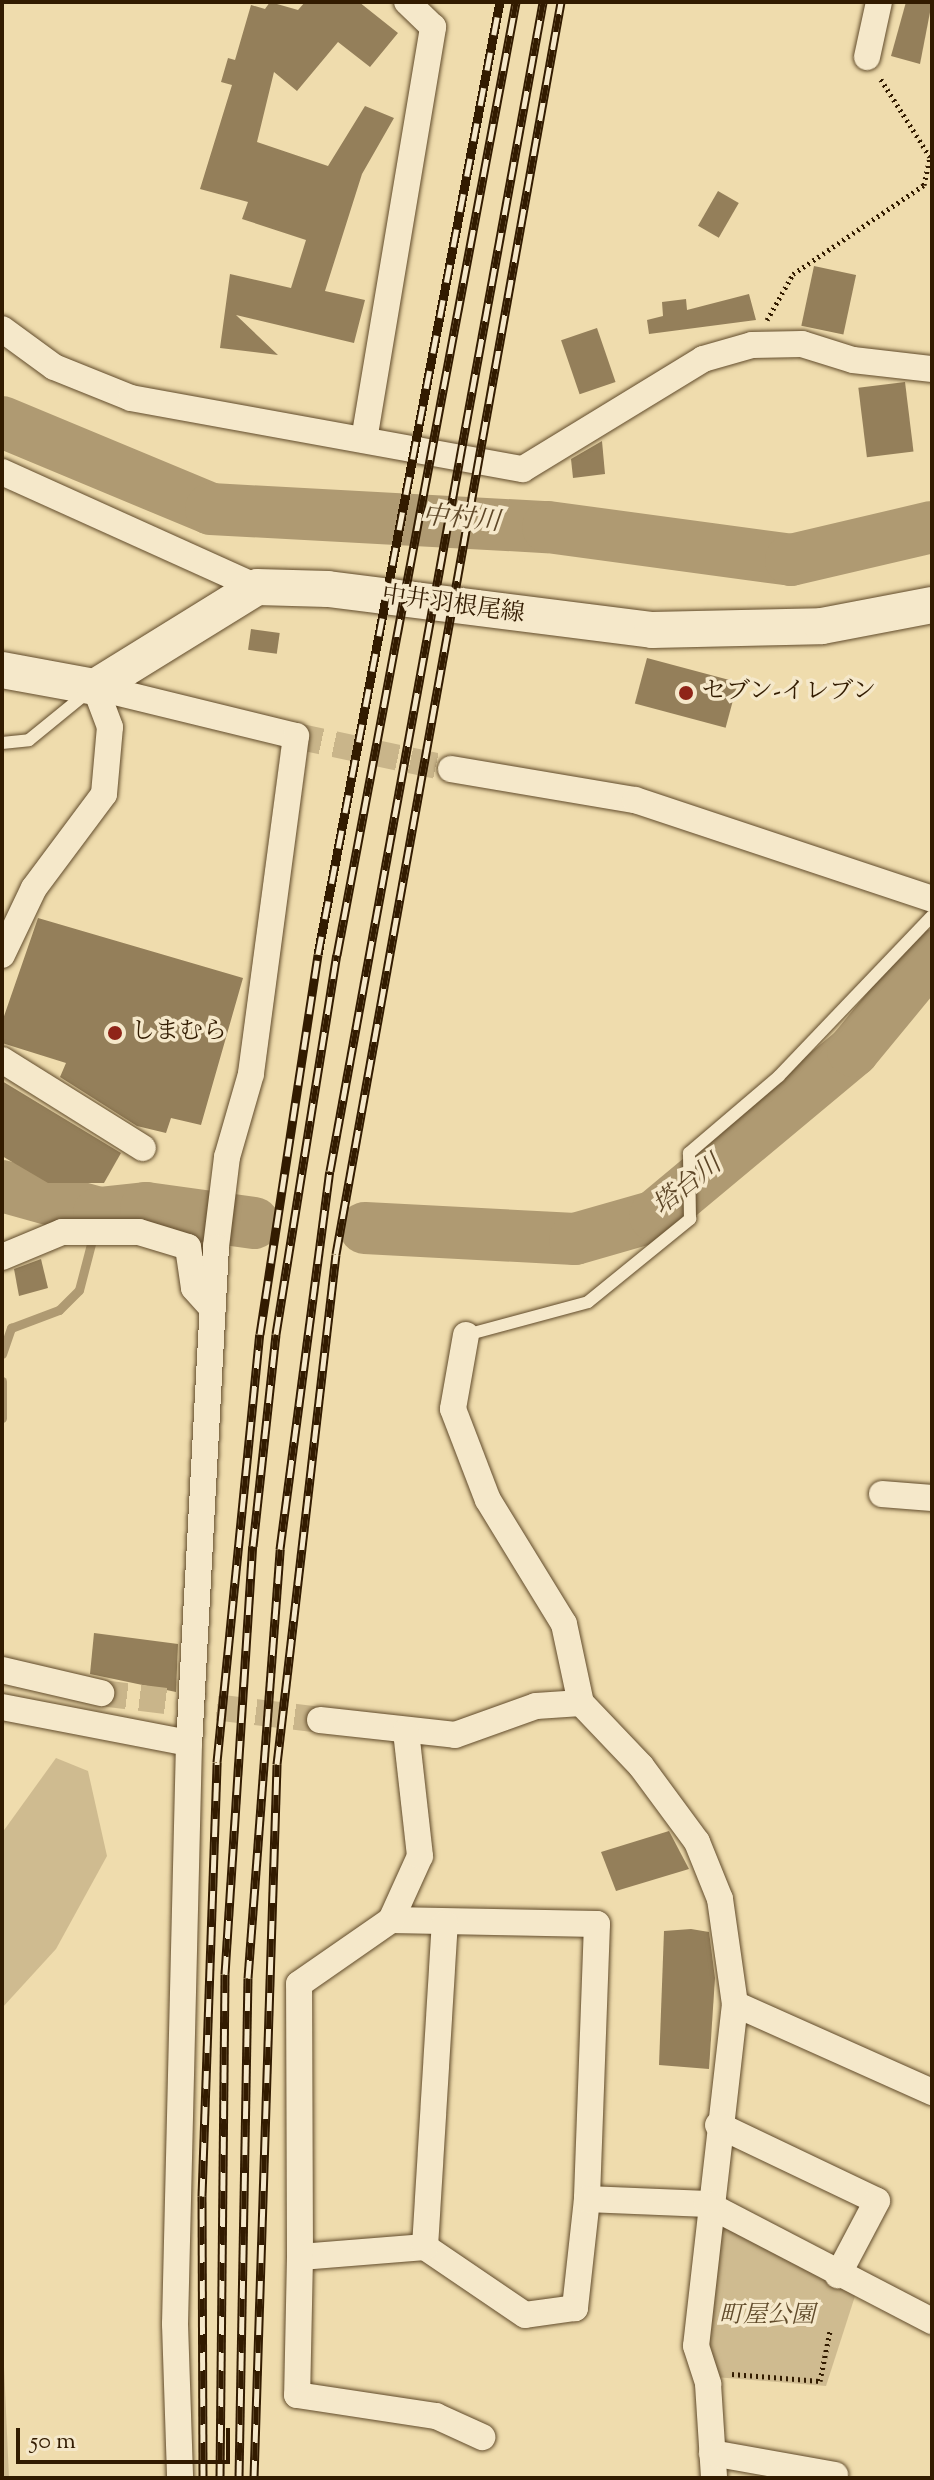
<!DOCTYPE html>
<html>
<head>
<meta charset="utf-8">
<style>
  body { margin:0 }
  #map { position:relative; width:934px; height:2480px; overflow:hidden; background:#efdcad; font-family:"Sorts Mill Goudy","Noto Serif JP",serif }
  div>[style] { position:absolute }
  .green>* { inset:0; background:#cfbb90 }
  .stream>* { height:9px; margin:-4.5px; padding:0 4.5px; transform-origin:4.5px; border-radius:4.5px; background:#af9a72 }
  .river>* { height:52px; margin:-26px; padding:0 26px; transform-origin:26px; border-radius:26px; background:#af9a72 }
  .building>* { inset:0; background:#947f5a; transform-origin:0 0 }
  .minor-tunnel>* { height:26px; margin-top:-13px; transform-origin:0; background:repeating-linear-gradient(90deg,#c9b58a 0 26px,transparent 0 39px) }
  .path>* { height:5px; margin-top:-2.5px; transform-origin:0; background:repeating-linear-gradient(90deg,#321b00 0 2px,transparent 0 6px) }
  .roads { filter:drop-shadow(0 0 2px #614b2b) drop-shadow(0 0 2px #614b2b) }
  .service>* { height:12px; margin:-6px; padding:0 6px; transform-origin:6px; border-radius:6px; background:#f5e8ca }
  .minor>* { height:26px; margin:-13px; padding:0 13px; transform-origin:13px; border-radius:13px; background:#f5e8ca }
  .secondary>* { height:36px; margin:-18px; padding:0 18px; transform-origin:18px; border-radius:18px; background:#f5e8ca }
  .rail>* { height:9px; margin-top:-4.5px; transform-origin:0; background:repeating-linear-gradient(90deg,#f5e8ca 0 18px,#321b00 0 36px); box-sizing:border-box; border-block:2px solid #321b00 }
  .dots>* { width:22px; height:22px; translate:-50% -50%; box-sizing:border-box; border:4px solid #f5e8ca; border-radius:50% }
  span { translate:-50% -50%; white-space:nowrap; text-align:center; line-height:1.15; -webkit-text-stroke:7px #f5e8ca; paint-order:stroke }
  .street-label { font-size:24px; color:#321b00 }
  .poi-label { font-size:24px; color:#321b00 }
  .left { translate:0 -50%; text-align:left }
  .park-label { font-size:24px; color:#614b2b; font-style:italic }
  .water-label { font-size:26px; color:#5e4728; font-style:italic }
  .frame { position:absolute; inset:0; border:4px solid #321b00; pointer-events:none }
  .scale { position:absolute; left:16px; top:2428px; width:214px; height:36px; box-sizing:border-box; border:4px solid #321b00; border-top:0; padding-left:10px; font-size:24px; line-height:28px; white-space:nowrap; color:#321b00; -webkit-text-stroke:6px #f5e8ca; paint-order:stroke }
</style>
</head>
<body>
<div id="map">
  <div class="green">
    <i style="clip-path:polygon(56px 1758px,88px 1771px,107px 1856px,56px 1949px,2px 2008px,2px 1833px)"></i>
    <i style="clip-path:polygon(714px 2220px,856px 2293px,826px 2386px,715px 2377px,703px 2358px)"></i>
    <i style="clip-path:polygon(2px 2322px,9px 2478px,2px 2478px)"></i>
  </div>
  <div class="stream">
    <i style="left:2px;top:1354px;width:28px;rotate:-71deg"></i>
    <i style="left:11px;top:1328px;width:51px;rotate:-20.6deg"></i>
    <i style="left:59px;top:1310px;width:28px;rotate:-45deg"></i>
    <i style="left:79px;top:1290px;width:80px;rotate:-75.4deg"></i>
    <i style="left:2px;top:1381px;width:37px;rotate:90deg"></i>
  </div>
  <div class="river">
    <i style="left:2px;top:422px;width:226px;rotate:22.6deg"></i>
    <i style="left:211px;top:509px;width:337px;rotate:3.1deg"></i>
    <i style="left:548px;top:527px;width:245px;rotate:7.7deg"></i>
    <i style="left:791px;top:560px;width:145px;rotate:-13.2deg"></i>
    <i style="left:2px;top:1186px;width:101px;rotate:15.6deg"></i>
    <i style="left:99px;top:1213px;width:47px;rotate:-6.1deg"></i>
    <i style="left:146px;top:1208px;width:109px;rotate:7.9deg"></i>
    <i style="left:365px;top:1228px;width:210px;rotate:3deg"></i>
    <i style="left:575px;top:1239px;width:83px;rotate:-16deg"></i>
    <i style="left:655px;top:1216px;width:258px;rotate:-39.8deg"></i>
    <i style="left:853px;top:1051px;width:124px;rotate:-50.5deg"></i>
  </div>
  <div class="building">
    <i style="clip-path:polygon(270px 2px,298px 10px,305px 2px,359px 2px,398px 33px,370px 67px,338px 42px,297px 91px,274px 72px,257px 142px,328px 166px,365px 106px,394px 118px,362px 174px,325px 291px,365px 300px,354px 343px,236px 315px,278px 355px,220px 348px,230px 274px,291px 288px,306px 240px,242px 219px,248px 202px,200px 189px,232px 85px,221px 82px,228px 58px,235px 60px,251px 5px,265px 9px)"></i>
    <i style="clip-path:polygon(906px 2px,932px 2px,920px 64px,891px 56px)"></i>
    <i style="left:718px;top:191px;width:24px;height:40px;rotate:30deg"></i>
    <i style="left:814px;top:266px;width:43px;height:61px;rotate:12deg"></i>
    <i style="clip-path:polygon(749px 294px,756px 320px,649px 334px,647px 320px,663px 316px,662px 302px,686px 299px,687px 310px)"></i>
    <i style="left:597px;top:328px;width:57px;height:38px;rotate:71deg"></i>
    <i style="left:905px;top:382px;width:70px;height:47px;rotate:83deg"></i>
    <i style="clip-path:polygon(602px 441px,605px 474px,573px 478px,571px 459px)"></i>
    <i style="left:251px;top:629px;width:29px;height:21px;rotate:8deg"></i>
    <i style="left:647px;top:658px;width:94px;height:47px;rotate:15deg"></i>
    <i style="clip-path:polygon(38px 918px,243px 978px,201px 1125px,171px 1118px,166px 1133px,137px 1126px,60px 1077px,66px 1063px,2px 1043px,2px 1022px)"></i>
    <i style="clip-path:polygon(2px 1081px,121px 1153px,104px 1183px,48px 1183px,2px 1156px)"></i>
    <i style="clip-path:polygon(41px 1259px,48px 1288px,19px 1296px,14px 1269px)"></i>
    <i style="clip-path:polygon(94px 1633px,178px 1644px,176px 1692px,90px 1674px)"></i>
    <i style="clip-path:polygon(669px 1831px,689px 1869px,616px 1891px,601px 1852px)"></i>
    <i style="clip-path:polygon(691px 1929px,709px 1932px,715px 1978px,709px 2069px,659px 2065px,664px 1931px)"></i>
  </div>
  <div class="minor-tunnel">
    <i style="left:296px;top:736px;width:158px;rotate:12deg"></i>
    <i style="left:101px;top:1693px;width:221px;rotate:7deg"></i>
  </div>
  <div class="path">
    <i style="left:767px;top:320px;width:53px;rotate:-60.5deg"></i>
    <i style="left:793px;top:274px;width:158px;rotate:-34.2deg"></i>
    <i style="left:924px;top:185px;width:29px;rotate:-78deg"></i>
    <i style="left:930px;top:157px;width:93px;rotate:-122.3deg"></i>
    <i style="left:732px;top:2374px;width:88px;rotate:4.5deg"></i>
    <i style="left:820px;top:2381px;width:51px;rotate:-78.7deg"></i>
  </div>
  <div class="roads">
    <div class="service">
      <i style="left:2px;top:743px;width:27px;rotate:-6deg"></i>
      <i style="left:29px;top:740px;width:77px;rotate:-39.2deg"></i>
      <i style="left:466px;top:1335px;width:126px;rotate:-15.1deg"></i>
      <i style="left:588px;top:1302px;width:132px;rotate:-39.1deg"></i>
      <i style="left:690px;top:1219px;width:66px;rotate:-90.9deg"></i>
      <i style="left:689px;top:1153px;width:118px;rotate:-40.5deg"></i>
      <i style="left:779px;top:1076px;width:221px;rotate:-46.3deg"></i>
    </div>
    <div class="minor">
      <i style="left:867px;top:57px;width:56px;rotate:-77.7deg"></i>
      <i style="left:2px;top:329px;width:64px;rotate:36.2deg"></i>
      <i style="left:54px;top:367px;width:83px;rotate:21.9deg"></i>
      <i style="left:131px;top:398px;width:398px;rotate:10.3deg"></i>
      <i style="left:523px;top:469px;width:211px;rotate:-31.4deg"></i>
      <i style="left:703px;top:359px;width:51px;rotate:-15.9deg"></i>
      <i style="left:752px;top:345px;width:50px;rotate:-1.1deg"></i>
      <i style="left:802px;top:344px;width:53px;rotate:17.4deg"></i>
      <i style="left:853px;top:360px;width:80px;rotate:6.5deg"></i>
      <i style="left:364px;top:440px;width:419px;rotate:-80.5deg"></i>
      <i style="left:433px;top:27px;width:36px;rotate:-136deg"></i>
      <i style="left:2px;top:472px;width:280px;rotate:24.3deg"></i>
      <i style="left:95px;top:687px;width:207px;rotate:13.7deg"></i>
      <i style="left:296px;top:736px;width:341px;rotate:97.6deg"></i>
      <i style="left:251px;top:1074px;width:86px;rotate:106.1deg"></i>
      <i style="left:227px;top:1157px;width:91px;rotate:97deg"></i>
      <i style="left:216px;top:1247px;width:497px;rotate:93.1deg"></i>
      <i style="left:189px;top:1743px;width:581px;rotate:91.38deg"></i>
      <i style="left:175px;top:2324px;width:154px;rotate:88.1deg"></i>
      <i style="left:451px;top:769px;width:187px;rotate:9.6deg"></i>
      <i style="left:635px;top:800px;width:313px;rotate:18.4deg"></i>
      <i style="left:2px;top:955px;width:74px;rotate:-64.5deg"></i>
      <i style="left:34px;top:888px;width:117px;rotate:-53.3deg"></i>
      <i style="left:104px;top:794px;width:67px;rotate:-84.9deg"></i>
      <i style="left:110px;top:727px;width:43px;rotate:-110.6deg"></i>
      <i style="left:2px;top:1060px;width:166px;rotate:32deg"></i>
      <i style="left:2px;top:1257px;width:65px;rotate:-22.6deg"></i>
      <i style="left:62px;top:1232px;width:77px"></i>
      <i style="left:139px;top:1232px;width:51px;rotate:17deg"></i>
      <i style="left:188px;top:1247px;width:41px;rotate:81.7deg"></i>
      <i style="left:194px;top:1288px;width:28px;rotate:48deg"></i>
      <i style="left:466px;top:1335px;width:75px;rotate:100deg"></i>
      <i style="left:453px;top:1409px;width:97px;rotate:69deg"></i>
      <i style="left:488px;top:1500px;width:145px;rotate:58.5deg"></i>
      <i style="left:564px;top:1624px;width:81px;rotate:77.9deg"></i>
      <i style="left:882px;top:1494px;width:50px;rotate:4.6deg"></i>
      <i style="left:2px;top:1670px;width:102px;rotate:13.1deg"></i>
      <i style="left:2px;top:1707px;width:190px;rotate:10.9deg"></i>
      <i style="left:320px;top:1720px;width:136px;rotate:6.3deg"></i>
      <i style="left:455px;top:1735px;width:86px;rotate:-19.7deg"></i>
      <i style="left:536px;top:1706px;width:45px;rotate:-3.8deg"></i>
      <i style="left:581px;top:1703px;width:87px;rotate:46.4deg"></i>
      <i style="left:641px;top:1766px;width:94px;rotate:53.6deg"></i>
      <i style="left:697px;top:1842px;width:61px;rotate:68deg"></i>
      <i style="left:720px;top:1899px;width:106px;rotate:81.9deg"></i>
      <i style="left:735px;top:2004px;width:344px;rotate:96.5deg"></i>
      <i style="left:696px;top:2346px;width:40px;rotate:72deg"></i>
      <i style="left:708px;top:2384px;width:94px;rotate:86.3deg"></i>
      <i style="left:391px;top:1920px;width:206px;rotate:1.1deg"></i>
      <i style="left:597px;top:1924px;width:275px;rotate:92.1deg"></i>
      <i style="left:587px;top:2199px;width:110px;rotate:96.3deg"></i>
      <i style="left:575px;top:2308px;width:50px;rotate:172deg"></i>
      <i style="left:525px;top:2315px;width:121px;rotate:-145.8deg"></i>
      <i style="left:425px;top:2247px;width:125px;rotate:175.4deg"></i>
      <i style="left:300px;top:2257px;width:273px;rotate:-90.2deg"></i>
      <i style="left:299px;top:1984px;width:112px;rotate:-34.8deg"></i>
      <i style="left:391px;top:1920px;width:70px;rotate:-65.6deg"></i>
      <i style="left:420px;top:1856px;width:125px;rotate:-96.4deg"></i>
      <i style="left:735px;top:2004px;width:216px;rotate:24.1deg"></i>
      <i style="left:718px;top:2125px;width:176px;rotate:25.5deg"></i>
      <i style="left:877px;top:2201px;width:84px;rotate:117.8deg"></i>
      <i style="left:587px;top:2199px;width:120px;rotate:2.4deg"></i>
      <i style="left:707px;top:2204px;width:254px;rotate:27.5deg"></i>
      <i style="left:425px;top:2247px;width:324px;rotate:-86.5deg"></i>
      <i style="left:300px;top:2257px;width:138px;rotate:91.2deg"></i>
      <i style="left:297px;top:2395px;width:141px;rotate:8.6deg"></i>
      <i style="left:436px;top:2416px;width:51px;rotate:24.5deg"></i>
      <i style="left:712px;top:2453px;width:125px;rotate:10.1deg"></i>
    </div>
    <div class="secondary">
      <i style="left:2px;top:670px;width:95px;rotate:10.4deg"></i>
      <i style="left:95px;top:687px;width:190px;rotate:-31.7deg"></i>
      <i style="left:257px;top:587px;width:71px;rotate:1.6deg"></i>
      <i style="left:328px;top:589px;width:327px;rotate:7.2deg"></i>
      <i style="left:652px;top:630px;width:170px;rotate:-1.3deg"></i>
      <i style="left:822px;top:626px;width:112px;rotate:-10.8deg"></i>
    </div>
  </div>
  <div class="rail">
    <i style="left:203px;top:2478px;width:282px;rotate:-90.2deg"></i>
    <i style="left:202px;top:2196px;width:434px;rotate:-88deg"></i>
    <i style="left:217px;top:1762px;width:430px;rotate:-84.3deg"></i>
    <i style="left:260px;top:1334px;width:384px;rotate:-81.3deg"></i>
    <i style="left:318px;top:954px;width:969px;rotate:-79.18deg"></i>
    <i style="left:220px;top:2478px;width:504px;rotate:-89.43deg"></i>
    <i style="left:225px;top:1974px;width:429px;rotate:-86.3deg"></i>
    <i style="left:253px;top:1546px;width:213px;rotate:-83.8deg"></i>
    <i style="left:276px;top:1334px;width:384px;rotate:-80.9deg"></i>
    <i style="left:337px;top:955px;width:970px;rotate:-79.36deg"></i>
    <i style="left:239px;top:2478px;width:500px;rotate:-88.97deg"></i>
    <i style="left:248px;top:1978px;width:430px;rotate:-85.7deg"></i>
    <i style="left:280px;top:1549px;width:381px;rotate:-82.5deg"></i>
    <i style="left:330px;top:1171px;width:1188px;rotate:-79.67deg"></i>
    <i style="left:254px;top:2478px;width:714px;rotate:-88.15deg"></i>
    <i style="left:277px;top:1764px;width:513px;rotate:-83.4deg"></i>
    <i style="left:336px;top:1254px;width:1272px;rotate:-79.81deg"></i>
  </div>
  <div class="dots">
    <i style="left:686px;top:693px;background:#8f2418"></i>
    <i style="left:115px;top:1033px;background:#8f2418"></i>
  </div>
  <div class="street-label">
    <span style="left:453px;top:606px;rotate:8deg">中井羽根尾線</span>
  </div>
  <div class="poi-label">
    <span class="left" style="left:702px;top:693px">セブン-イレブン</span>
    <span class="left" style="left:131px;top:1033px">しまむら</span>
  </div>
  <div class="park-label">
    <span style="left:767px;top:2317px">町屋公園</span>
  </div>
  <div class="water-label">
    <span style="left:461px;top:520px;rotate:5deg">中村川</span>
    <span style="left:688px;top:1186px;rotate:-38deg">塔台川</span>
  </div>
  <div class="frame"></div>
  <div class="scale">50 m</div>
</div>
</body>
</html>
